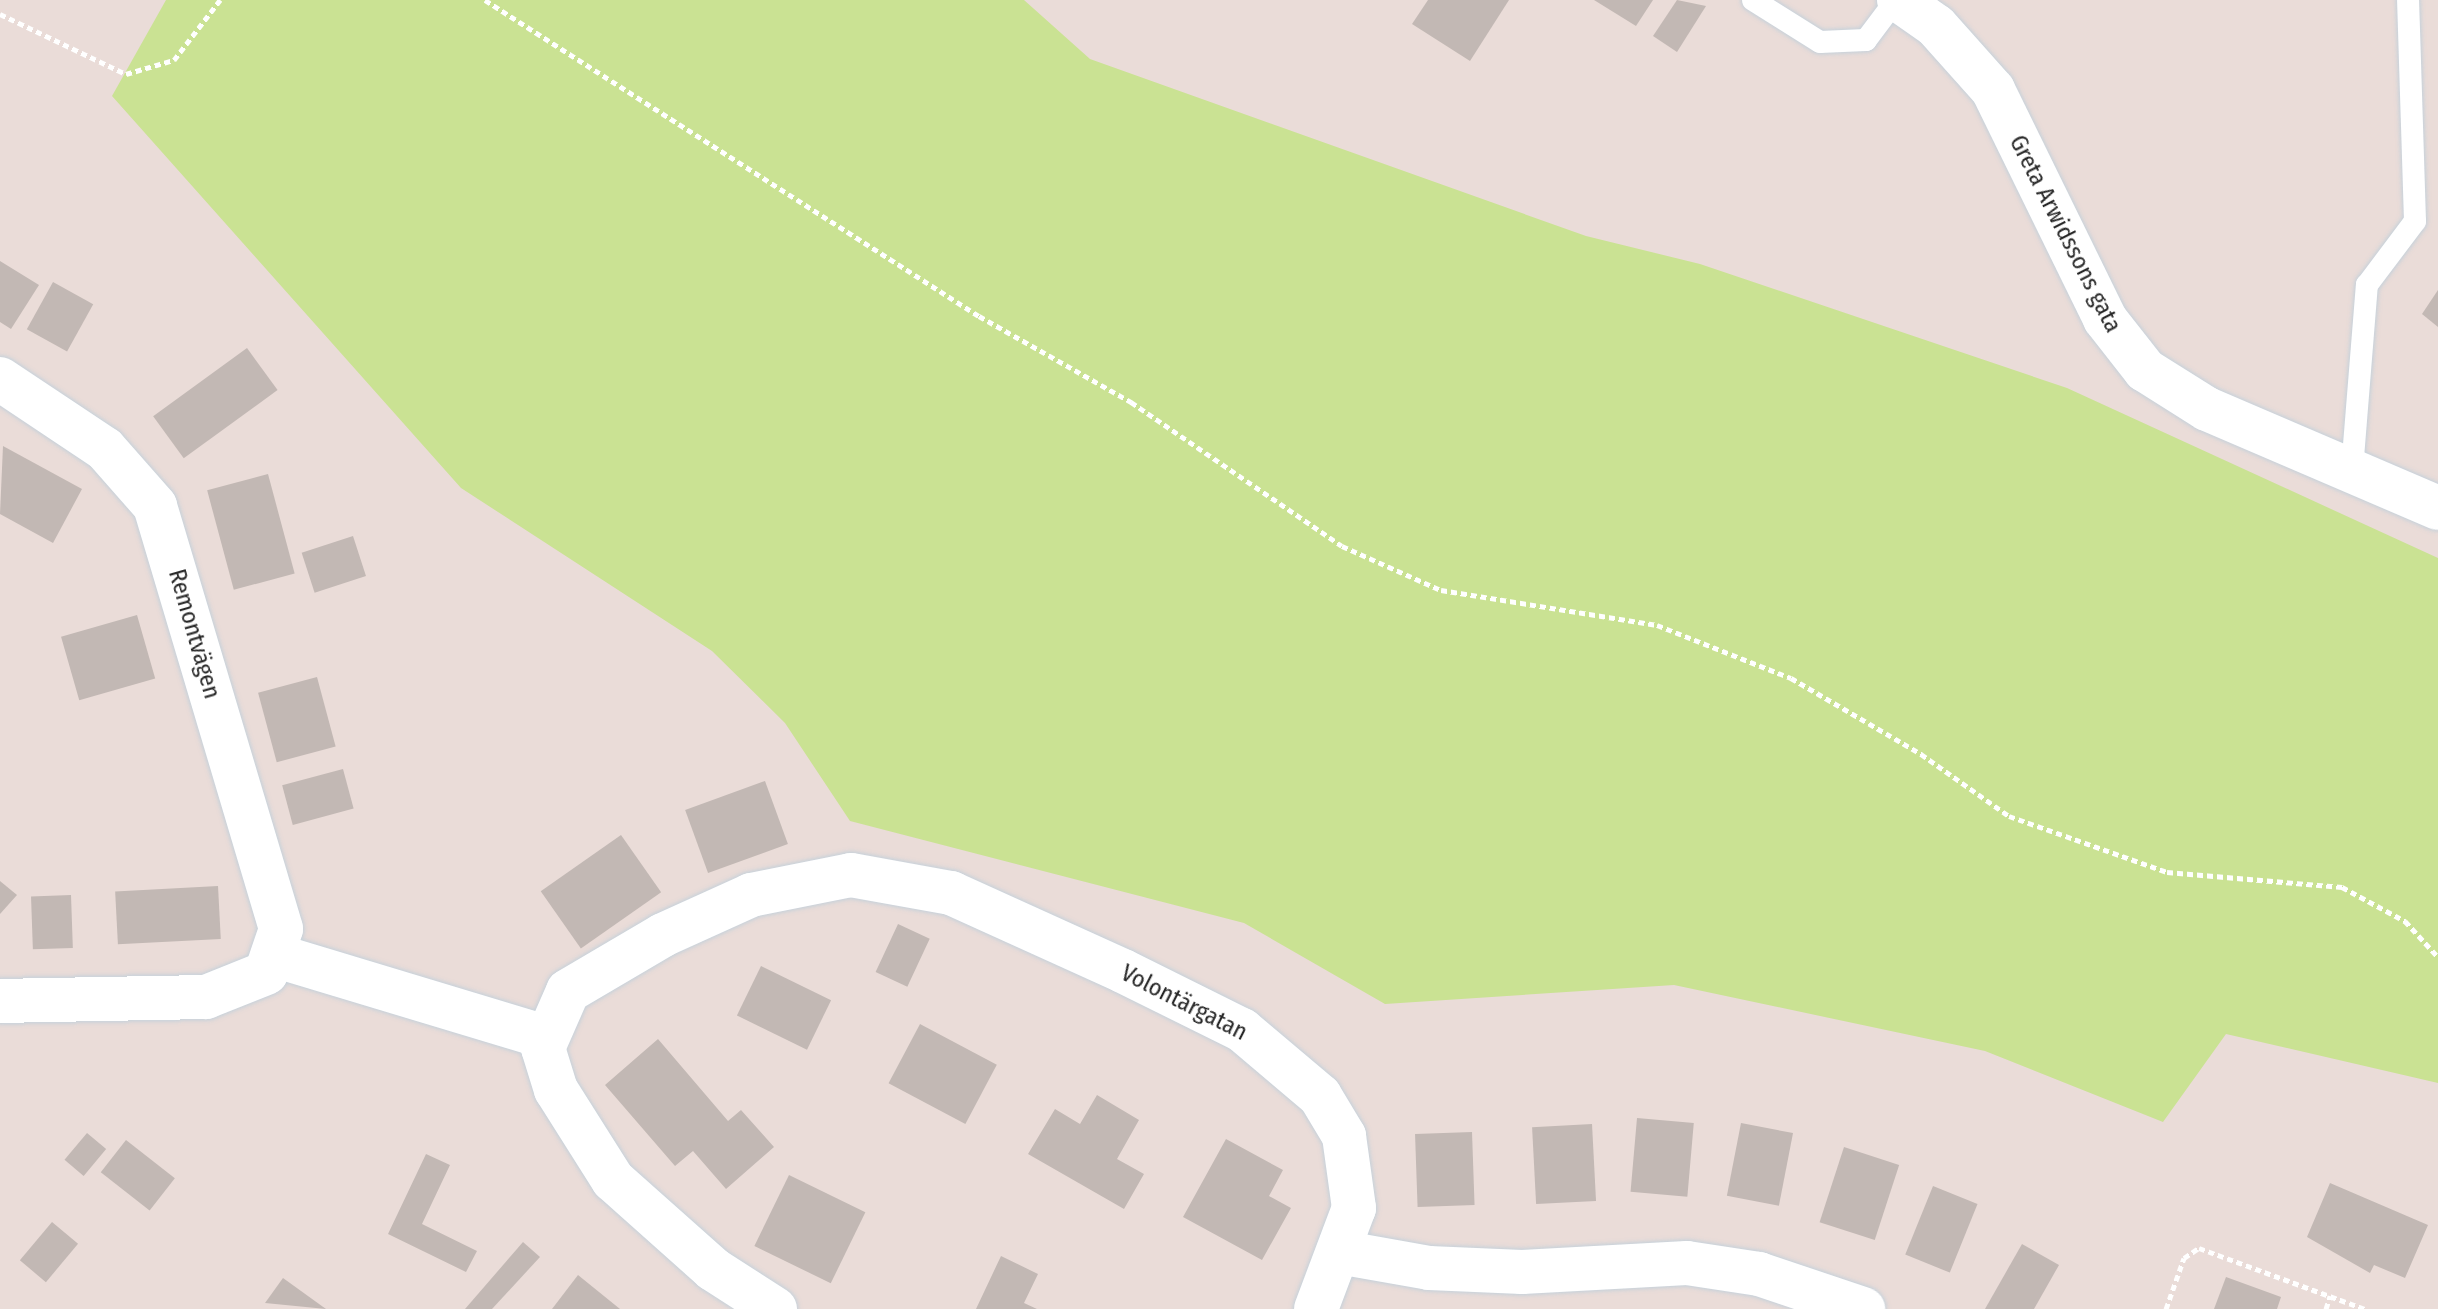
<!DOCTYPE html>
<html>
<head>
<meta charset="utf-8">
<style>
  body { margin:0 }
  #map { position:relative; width:2438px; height:1309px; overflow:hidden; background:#eadcd8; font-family:"Fira Sans Condensed",sans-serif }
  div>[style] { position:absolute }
  .green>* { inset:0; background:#cae293 }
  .building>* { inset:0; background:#c2b8b4; transform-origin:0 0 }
  .path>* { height:5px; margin-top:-2.5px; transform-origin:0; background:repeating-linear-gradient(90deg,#fff 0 6px,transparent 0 10px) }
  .roads { filter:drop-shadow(0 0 2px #c6d1da) drop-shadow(0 0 2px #c6d1da) }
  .lane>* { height:22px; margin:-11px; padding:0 11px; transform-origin:11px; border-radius:11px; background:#fff }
  .street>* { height:44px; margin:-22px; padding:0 22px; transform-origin:22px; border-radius:22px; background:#fff }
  span { translate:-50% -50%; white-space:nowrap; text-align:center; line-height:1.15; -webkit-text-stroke:7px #fff; paint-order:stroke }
  .street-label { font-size:24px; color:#272727 }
</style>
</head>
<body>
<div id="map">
  <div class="green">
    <i style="clip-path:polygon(166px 0,1024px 0,1090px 59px,1586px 236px,1700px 264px,2067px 388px,2438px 558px,2438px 1083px,2226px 1034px,2163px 1122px,1985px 1051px,1674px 985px,1385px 1004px,1244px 923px,850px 821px,785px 723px,712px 651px,461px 488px,112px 96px)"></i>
  </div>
  <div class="building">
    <i style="clip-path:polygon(1428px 0,1509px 0,1470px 61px,1412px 24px)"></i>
    <i style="clip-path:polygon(1594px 0,1653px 0,1636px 26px)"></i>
    <i style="clip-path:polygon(1677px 0,1706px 6px,1677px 52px,1653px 36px)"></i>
    <i style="clip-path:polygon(0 261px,39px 285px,11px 329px,0 322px)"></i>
    <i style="left:53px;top:282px;width:46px;height:54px;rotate:29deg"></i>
    <i style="clip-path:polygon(2438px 290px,2438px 327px,2422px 314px)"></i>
    <i style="left:247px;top:348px;width:52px;height:116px;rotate:54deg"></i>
    <i style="clip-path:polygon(3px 446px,82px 489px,53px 543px,0 514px)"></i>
    <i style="left:268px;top:474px;width:103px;height:63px;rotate:75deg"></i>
    <i style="left:353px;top:536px;width:42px;height:54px;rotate:72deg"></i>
    <i style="left:137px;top:615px;width:66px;height:79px;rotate:74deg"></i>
    <i style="left:317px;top:677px;width:72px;height:61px;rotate:75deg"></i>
    <i style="left:343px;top:769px;width:41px;height:63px;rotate:75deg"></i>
    <i style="left:765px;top:781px;width:67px;height:85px;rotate:70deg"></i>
    <i style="left:621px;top:835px;width:70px;height:98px;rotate:55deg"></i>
    <i style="clip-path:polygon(0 881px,17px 895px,0 914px)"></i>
    <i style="left:218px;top:886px;width:53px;height:103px;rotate:87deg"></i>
    <i style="left:71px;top:895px;width:53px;height:40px;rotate:88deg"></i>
    <i style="left:898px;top:924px;width:35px;height:53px;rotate:25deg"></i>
    <i style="left:761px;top:966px;width:78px;height:55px;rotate:26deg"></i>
    <i style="left:920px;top:1024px;width:87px;height:67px;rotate:28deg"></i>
    <i style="clip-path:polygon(658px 1039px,728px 1121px,741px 1110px,774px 1147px,726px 1189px,693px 1151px,675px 1166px,605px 1085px)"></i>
    <i style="clip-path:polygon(1097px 1095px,1139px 1120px,1117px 1159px,1144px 1174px,1124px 1209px,1028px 1154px,1055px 1109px,1080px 1124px)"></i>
    <i style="left:1637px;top:1118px;width:57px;height:74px;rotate:5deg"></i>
    <i style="left:1741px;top:1123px;width:53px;height:74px;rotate:11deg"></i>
    <i style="left:1592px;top:1124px;width:77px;height:60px;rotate:87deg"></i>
    <i style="left:1472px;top:1132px;width:73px;height:57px;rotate:88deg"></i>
    <i style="left:87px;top:1133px;width:25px;height:35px;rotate:40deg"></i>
    <i style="clip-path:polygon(1226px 1139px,1283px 1170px,1269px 1196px,1291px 1208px,1262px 1260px,1183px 1217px)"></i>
    <i style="left:126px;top:1140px;width:62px;height:41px;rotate:38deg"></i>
    <i style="left:1844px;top:1147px;width:58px;height:79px;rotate:18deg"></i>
    <i style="clip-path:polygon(426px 1154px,450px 1165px,422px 1224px,477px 1251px,466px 1272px,388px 1234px)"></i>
    <i style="left:789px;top:1175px;width:85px;height:79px;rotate:26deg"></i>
    <i style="clip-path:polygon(2330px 1183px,2428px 1225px,2405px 1278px,2374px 1265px,2370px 1273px,2307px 1237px)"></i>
    <i style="left:1933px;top:1186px;width:48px;height:74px;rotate:22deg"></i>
    <i style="left:52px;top:1222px;width:34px;height:50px;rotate:40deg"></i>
    <i style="clip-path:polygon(523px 1242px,540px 1257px,492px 1309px,465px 1309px)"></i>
    <i style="clip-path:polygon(2022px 1244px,2059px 1265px,2034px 1309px,1985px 1309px)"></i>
    <i style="clip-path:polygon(1001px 1256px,1038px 1274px,1024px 1303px,1037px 1309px,976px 1309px)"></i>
    <i style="clip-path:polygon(578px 1275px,620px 1309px,552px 1309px)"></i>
    <i style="clip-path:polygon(2226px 1277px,2281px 1297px,2277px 1309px,2214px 1309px)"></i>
    <i style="clip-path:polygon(283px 1278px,326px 1309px,265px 1303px)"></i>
  </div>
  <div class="path">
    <i style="left:485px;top:0;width:586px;rotate:32.61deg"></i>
    <i style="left:979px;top:316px;width:175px;rotate:29.5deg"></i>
    <i style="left:1131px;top:402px;width:255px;rotate:34.3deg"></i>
    <i style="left:1342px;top:546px;width:108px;rotate:24deg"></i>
    <i style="left:1441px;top:590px;width:219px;rotate:9.2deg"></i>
    <i style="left:1657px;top:625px;width:144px;rotate:21.6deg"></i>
    <i style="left:1791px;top:678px;width:151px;rotate:30.3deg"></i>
    <i style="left:1921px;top:754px;width:108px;rotate:35.2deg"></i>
    <i style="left:2009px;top:816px;width:168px;rotate:19.5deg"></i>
    <i style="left:2167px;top:872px;width:176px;rotate:4.9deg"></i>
    <i style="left:2342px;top:887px;width:72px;rotate:28.4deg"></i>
    <i style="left:2405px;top:921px;width:49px;rotate:47.5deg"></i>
    <i style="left:0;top:14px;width:140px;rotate:25.5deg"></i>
    <i style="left:126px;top:74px;width:50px;rotate:-16.3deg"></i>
    <i style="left:174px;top:60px;width:76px;rotate:-52.5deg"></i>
    <i style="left:2166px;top:1309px;width:54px;rotate:-70.6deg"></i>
    <i style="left:2184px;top:1258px;width:18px;rotate:-34deg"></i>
    <i style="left:2199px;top:1248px;width:177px;rotate:20.2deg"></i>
    <i style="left:2326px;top:1309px;width:14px;rotate:-73deg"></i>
  </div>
  <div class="roads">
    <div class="lane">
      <i style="left:1753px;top:0;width:79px;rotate:32.1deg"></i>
      <i style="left:1820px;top:42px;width:46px;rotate:-2.5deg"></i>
      <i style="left:1866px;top:40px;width:50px;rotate:-53.1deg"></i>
      <i style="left:2352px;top:470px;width:186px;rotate:-85.4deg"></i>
      <i style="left:2367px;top:285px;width:80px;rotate:-53.1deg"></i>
      <i style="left:2415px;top:221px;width:221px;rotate:-91.8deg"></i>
    </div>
    <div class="street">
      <i style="left:1899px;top:0;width:45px;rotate:35.1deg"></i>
      <i style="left:1936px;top:26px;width:86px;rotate:48.3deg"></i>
      <i style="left:1993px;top:90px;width:255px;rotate:63.9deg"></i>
      <i style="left:2105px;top:319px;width:65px;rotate:51.9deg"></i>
      <i style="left:2145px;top:370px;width:73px;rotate:32.2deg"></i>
      <i style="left:2207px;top:409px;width:251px;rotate:23.2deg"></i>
      <i style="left:0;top:379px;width:126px;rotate:33.7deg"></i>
      <i style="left:105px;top:449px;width:76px;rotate:48.7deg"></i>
      <i style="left:155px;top:506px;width:441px;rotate:73.4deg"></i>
      <i style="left:281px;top:929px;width:46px;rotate:108.8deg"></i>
      <i style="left:266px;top:973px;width:65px;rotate:158.2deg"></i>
      <i style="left:206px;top:997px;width:206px;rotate:178.9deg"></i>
      <i style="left:277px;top:956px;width:280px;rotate:16.8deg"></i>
      <i style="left:1339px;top:1252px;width:91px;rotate:10.1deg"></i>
      <i style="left:1429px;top:1268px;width:93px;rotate:2.5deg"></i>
      <i style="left:1522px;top:1272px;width:165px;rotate:-3.1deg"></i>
      <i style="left:1687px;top:1263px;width:73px;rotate:8.7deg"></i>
      <i style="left:1759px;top:1274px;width:110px;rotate:18.6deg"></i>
      <i style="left:775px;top:1309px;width:74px;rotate:-147.2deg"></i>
      <i style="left:713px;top:1269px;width:134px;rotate:-138.3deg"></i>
      <i style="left:613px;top:1180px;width:107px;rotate:-122.3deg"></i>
      <i style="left:556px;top:1090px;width:44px;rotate:-107.2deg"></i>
      <i style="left:543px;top:1048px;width:62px;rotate:-66.3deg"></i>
      <i style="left:568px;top:991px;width:110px;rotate:-30.5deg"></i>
      <i style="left:663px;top:935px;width:97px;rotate:-24.4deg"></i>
      <i style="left:751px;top:895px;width:102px;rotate:-11.3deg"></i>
      <i style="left:851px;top:875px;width:102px;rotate:10.2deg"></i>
      <i style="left:951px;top:893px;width:189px;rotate:24.4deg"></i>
      <i style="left:1123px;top:971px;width:133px;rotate:26.4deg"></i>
      <i style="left:1242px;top:1030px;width:102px;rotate:40.2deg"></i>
      <i style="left:1320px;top:1096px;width:47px;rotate:59deg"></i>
      <i style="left:1344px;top:1136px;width:73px;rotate:82.1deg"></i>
      <i style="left:1354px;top:1208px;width:108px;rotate:110.6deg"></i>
    </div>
  </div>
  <div class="street-label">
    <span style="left:2065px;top:234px;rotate:63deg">Greta Arwidssons gata</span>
    <span style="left:194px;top:634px;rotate:74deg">Remontvägen</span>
    <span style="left:1184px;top:1003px;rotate:27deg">Volontärgatan</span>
  </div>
</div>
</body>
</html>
